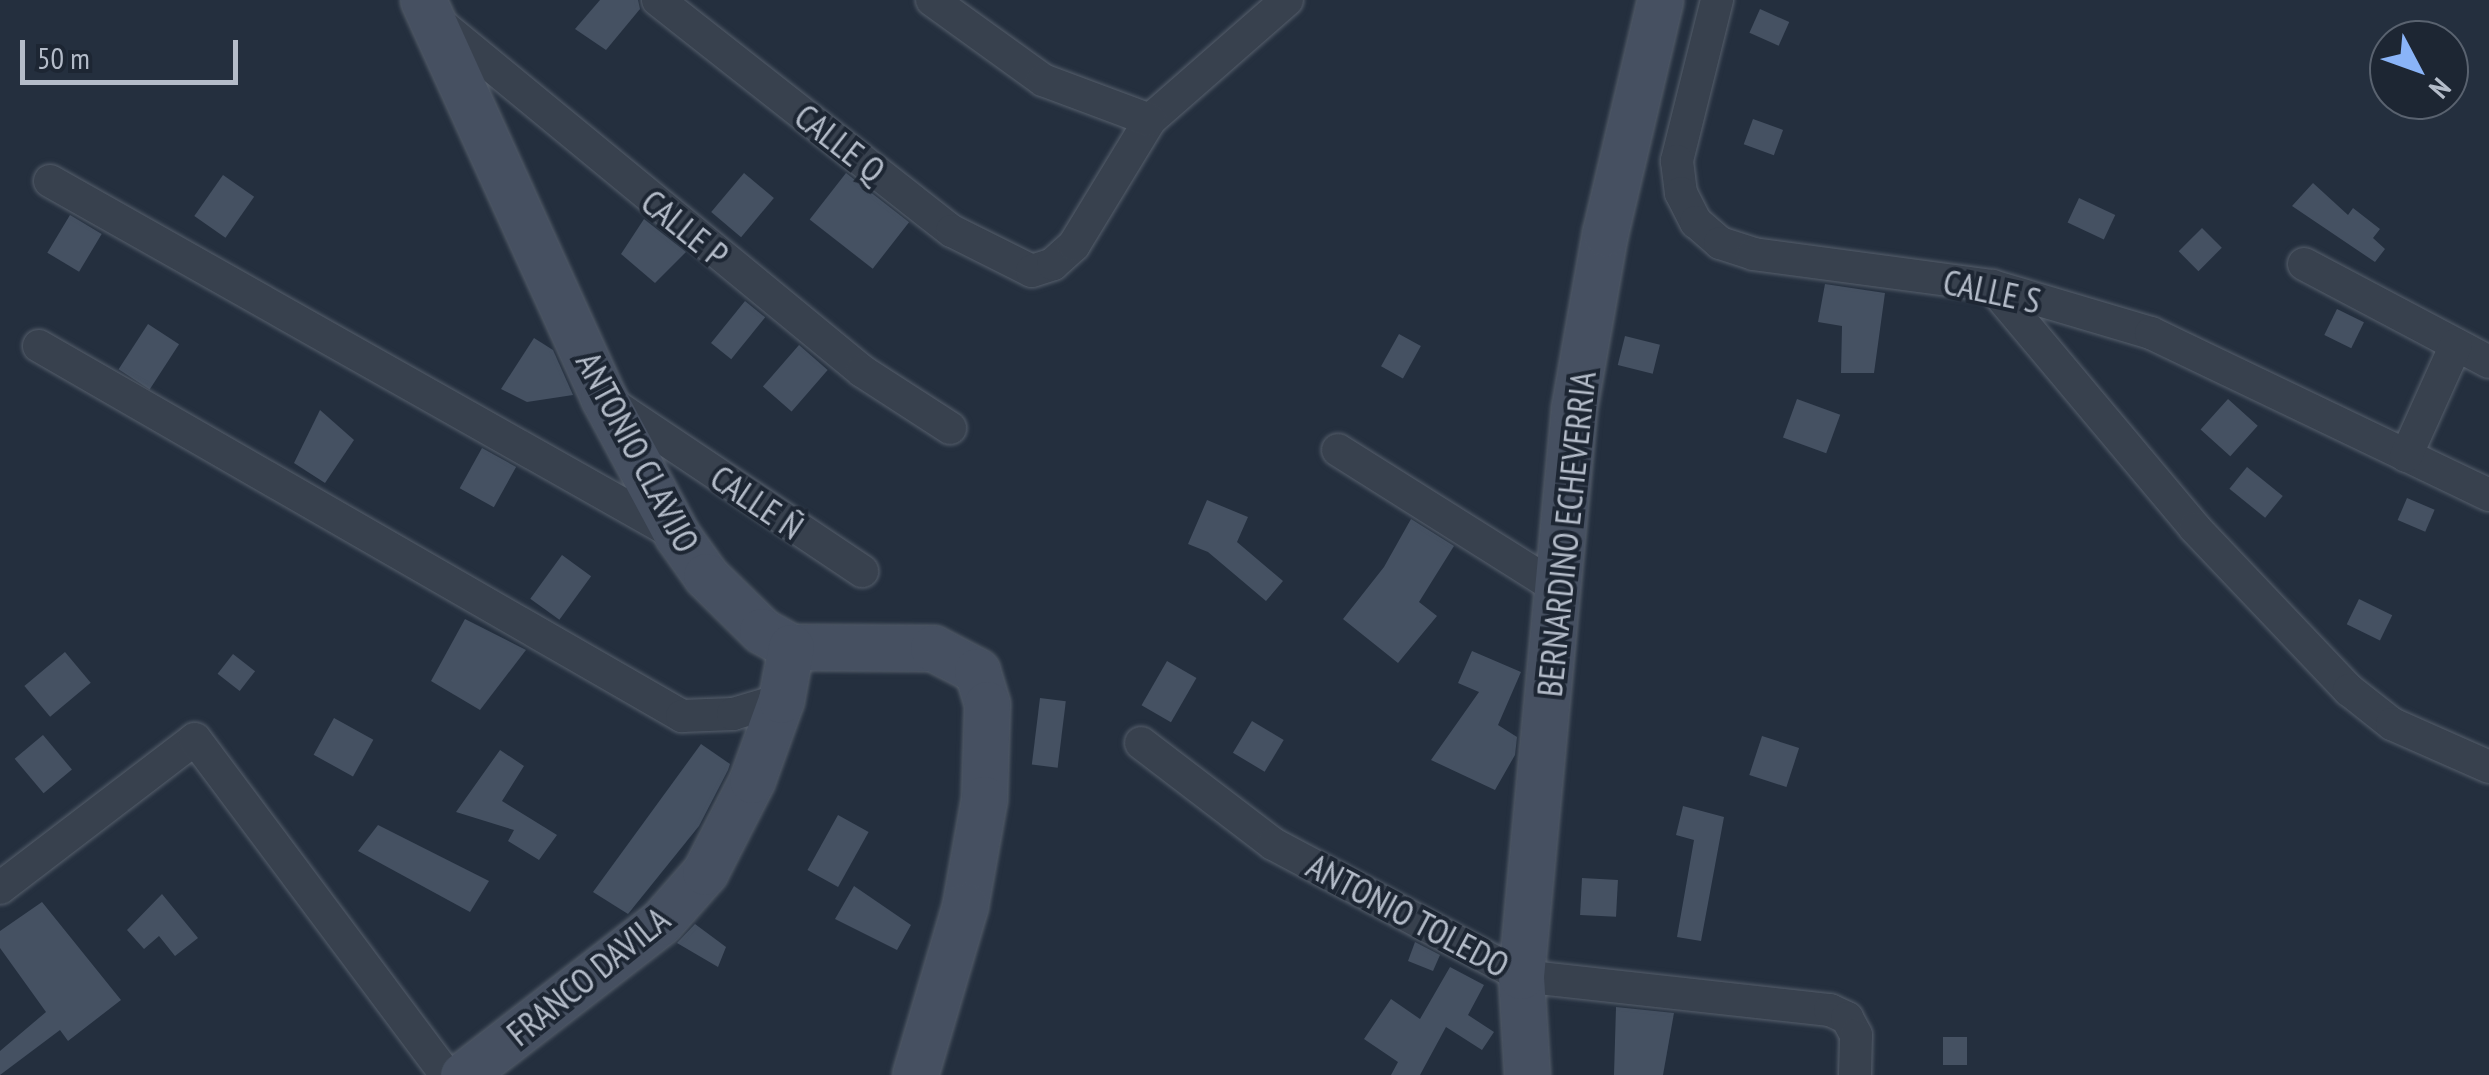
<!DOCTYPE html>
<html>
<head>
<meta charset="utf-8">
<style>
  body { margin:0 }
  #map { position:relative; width:2489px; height:1075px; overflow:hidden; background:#242f3e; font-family:"PT Sans Narrow",sans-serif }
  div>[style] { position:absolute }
  .building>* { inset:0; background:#455162; transform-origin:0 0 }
  .roads { filter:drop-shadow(0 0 2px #565f6c) drop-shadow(0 0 2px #565f6c) }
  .street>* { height:32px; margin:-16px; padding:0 16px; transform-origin:16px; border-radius:16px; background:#38414e }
  .secondary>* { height:45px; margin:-22.5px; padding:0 22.5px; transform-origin:22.5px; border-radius:22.5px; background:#465061 }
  span { translate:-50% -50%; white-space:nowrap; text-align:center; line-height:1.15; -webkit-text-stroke:8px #1d2633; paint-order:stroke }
  .street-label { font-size:35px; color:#b4bcc9 }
  .north { position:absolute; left:2369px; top:20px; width:100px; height:100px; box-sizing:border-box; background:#1d2633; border:2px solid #59626f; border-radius:50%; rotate:131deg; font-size:28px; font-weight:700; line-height:40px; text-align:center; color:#b4bcc9 }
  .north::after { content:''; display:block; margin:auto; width:35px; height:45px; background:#8ab4f8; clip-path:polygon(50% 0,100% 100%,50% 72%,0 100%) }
  .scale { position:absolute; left:20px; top:40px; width:218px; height:45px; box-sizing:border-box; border:5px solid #b4bcc9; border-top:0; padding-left:12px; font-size:30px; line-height:35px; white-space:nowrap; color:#b4bcc9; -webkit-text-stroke:8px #1d2633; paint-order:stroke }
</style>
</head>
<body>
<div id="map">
  <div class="building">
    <i style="clip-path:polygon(600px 0,638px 0,640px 9px,606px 50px,575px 29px)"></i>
    <i style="left:1760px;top:9px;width:32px;height:26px;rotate:24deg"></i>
    <i style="left:1753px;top:119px;width:32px;height:27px;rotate:20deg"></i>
    <i style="left:744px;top:173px;width:39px;height:51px;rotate:40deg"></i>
    <i style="left:846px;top:173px;width:80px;height:59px;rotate:38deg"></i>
    <i style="left:223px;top:175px;width:38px;height:50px;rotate:35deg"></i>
    <i style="clip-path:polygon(2313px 183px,2348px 215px,2353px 208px,2380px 229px,2373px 238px,2385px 249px,2375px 262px,2292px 206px)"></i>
    <i style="left:2079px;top:198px;width:40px;height:27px;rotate:25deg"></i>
    <i style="left:70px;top:215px;width:37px;height:44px;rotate:31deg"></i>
    <i style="clip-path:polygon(644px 219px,686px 252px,655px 283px,621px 254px)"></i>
    <i style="left:2202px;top:228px;width:28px;height:33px;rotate:45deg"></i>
    <i style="clip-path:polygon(1825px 284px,1885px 293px,1874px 373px,1841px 373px,1842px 326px,1818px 322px)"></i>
    <i style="left:745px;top:301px;width:26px;height:54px;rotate:39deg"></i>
    <i style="left:2337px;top:309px;width:30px;height:29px;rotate:26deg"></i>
    <i style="left:148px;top:324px;width:37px;height:54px;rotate:33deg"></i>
    <i style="left:1399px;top:334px;width:25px;height:37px;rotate:29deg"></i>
    <i style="left:1625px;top:336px;width:36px;height:30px;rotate:14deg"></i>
    <i style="clip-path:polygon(534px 338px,553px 350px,573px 395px,527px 402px,501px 389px)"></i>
    <i style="left:799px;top:345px;width:38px;height:55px;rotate:41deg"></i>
    <i style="left:1797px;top:399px;width:46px;height:41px;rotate:20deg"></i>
    <i style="left:2228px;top:399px;width:40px;height:41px;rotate:42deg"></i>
    <i style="clip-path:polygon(320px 410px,354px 440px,325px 483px,294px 463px)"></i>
    <i style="left:482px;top:448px;width:39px;height:46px;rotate:29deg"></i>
    <i style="left:2247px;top:467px;width:46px;height:28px;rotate:39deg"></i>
    <i style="left:2407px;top:498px;width:30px;height:24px;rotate:23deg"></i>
    <i style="clip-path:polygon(1207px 500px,1248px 517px,1237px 542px,1283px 581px,1266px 601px,1208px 552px,1188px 544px)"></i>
    <i style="clip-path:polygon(1411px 519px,1454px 546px,1419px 602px,1437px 616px,1398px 663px,1343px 619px,1384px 567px)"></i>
    <i style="left:562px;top:555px;width:36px;height:54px;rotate:36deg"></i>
    <i style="left:2359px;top:599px;width:37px;height:28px;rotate:26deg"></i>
    <i style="clip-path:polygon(465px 619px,526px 650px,480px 710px,431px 681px)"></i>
    <i style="clip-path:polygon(1472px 651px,1521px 672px,1498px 725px,1517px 737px,1515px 755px,1495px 790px,1431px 760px,1479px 692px,1458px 683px)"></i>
    <i style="left:65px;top:652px;width:40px;height:53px;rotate:50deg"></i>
    <i style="left:233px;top:654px;width:28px;height:25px;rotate:38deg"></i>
    <i style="left:1167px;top:661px;width:34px;height:51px;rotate:30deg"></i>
    <i style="left:1040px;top:698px;width:26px;height:67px;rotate:7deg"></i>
    <i style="left:334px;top:718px;width:45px;height:42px;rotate:29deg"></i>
    <i style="left:1252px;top:721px;width:37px;height:37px;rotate:31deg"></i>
    <i style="left:43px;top:735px;width:45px;height:37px;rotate:50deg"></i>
    <i style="left:1762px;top:736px;width:39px;height:41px;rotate:18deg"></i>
    <i style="clip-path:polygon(701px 744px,730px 764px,728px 770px,699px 826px,628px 914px,593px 892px)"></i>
    <i style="clip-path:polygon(500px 750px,524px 766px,502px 801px,557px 835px,539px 860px,508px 841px,514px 830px,456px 812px)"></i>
    <i style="clip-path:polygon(1683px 806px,1724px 817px,1701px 941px,1677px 937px,1694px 840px,1676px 835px)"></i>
    <i style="left:838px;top:815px;width:35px;height:63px;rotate:29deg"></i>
    <i style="clip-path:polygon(378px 825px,489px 881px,470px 912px,358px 851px)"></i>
    <i style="left:1582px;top:878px;width:36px;height:37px;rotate:3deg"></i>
    <i style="clip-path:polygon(854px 886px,911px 925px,897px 950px,835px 919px)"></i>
    <i style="clip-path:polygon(162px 894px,198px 938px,175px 956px,159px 936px,144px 949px,127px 930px)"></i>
    <i style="clip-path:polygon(42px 902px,121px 1000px,68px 1041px,60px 1030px,0 1075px,0 1051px,46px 1012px,0 948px,0 931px)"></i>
    <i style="clip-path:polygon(695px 924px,726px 947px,718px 967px,677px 943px)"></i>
    <i style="clip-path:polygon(1415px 942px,1440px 955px,1433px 971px,1408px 961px)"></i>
    <i style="clip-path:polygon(1450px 967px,1484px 985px,1468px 1015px,1494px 1032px,1482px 1050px,1446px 1027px,1420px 1075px,1391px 1075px,1398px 1062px,1364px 1039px,1391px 999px,1420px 1019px)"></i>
    <i style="clip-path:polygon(1616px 1007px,1674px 1013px,1663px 1075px,1614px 1075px)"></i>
    <i style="left:1943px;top:1037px;width:24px;height:28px"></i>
  </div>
  <div class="roads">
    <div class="street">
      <i style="left:658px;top:0;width:374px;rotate:38.2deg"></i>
      <i style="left:952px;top:231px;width:89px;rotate:26.6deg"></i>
      <i style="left:1032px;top:271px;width:22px;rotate:-18deg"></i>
      <i style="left:1053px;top:264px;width:28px;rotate:-42deg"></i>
      <i style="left:1074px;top:245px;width:146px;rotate:-58.7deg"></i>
      <i style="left:1150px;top:120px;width:182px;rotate:-41.2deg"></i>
      <i style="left:932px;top:0;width:137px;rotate:35.8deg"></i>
      <i style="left:1043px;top:80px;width:114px;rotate:20.5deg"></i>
      <i style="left:1717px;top:0;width:166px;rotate:104deg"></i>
      <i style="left:1677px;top:161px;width:32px;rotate:83deg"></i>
      <i style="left:1681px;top:193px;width:33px;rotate:63deg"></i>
      <i style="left:1696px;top:222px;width:32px;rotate:41deg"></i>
      <i style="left:1720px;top:243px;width:35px;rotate:18deg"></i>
      <i style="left:1753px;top:254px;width:241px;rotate:7.6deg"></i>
      <i style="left:1992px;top:286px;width:166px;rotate:16.5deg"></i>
      <i style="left:2151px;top:333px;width:375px;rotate:25.6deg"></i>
      <i style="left:437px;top:21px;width:551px;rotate:39.47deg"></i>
      <i style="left:862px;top:371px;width:105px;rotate:32.9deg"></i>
      <i style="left:50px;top:181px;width:720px;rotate:29.45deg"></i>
      <i style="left:2304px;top:264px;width:209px;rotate:27.9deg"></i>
      <i style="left:1992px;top:286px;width:316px;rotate:50deg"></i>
      <i style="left:2195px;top:528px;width:224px;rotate:46.5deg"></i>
      <i style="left:2349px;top:690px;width:55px;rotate:38.3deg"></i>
      <i style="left:2392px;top:724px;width:106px;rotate:23.9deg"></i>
      <i style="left:39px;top:346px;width:742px;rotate:29.92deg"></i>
      <i style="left:682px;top:716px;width:51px;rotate:-2.2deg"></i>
      <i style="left:733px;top:714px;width:50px;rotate:-16.3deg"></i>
      <i style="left:608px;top:401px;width:306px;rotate:33.8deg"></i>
      <i style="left:1338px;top:450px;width:261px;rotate:32.2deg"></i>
      <i style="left:2406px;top:456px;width:122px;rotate:-65.8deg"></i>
      <i style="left:1141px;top:743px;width:166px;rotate:37.4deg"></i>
      <i style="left:1273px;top:844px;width:281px;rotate:28deg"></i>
      <i style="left:1521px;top:976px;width:311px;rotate:6.3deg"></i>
      <i style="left:1830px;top:1010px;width:19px;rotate:25deg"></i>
      <i style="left:1847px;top:1018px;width:19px;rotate:62deg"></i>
      <i style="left:1856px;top:1035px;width:40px;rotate:91.4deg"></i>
      <i style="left:0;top:888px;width:245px;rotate:-37.4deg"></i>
      <i style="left:195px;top:739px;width:419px;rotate:53.2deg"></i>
    </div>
    <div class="secondary">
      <i style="left:423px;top:0;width:436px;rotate:65.6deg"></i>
      <i style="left:603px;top:397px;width:157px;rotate:61.8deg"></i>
      <i style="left:677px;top:535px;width:50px;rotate:54.7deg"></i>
      <i style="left:706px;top:576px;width:78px;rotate:44.5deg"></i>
      <i style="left:762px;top:631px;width:33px;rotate:29deg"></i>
      <i style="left:791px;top:647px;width:142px;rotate:0.4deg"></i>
      <i style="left:933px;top:648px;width:50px;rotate:27.6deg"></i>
      <i style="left:977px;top:671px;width:34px;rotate:73deg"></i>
      <i style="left:987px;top:704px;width:95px;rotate:91.8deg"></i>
      <i style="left:984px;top:799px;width:109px;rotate:100.1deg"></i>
      <i style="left:965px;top:906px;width:176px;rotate:106.5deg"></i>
      <i style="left:463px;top:1075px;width:250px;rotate:-37.7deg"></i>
      <i style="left:661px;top:922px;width:67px;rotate:-48.7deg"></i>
      <i style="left:705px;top:872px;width:103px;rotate:-62.9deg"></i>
      <i style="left:752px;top:780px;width:85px;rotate:-70.1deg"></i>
      <i style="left:781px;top:700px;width:54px;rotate:-79.3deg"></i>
      <i style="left:1527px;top:1075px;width:99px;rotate:-93.5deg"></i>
      <i style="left:1521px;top:976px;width:570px;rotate:-84.67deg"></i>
      <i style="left:1574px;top:408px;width:178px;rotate:-80deg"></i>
      <i style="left:1605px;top:233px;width:239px;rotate:-76.7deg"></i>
    </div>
  </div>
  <div class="street-label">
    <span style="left:840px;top:143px;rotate:38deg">CALLE Q</span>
    <span style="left:685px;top:228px;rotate:39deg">CALLE P</span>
    <span style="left:1992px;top:291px;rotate:12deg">CALLE S</span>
    <span style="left:638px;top:452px;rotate:62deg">ANTONIO CLAVIJO</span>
    <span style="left:757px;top:502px;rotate:34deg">CALLE Ñ</span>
    <span style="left:1566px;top:534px;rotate:-84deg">BERNARDINO ECHEVERRIA</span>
    <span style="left:1408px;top:915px;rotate:28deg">ANTONIO TOLEDO</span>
    <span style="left:588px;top:976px;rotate:-39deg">FRANCO DAVILA</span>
  </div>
  <div class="north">N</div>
  <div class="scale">50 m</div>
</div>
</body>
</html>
